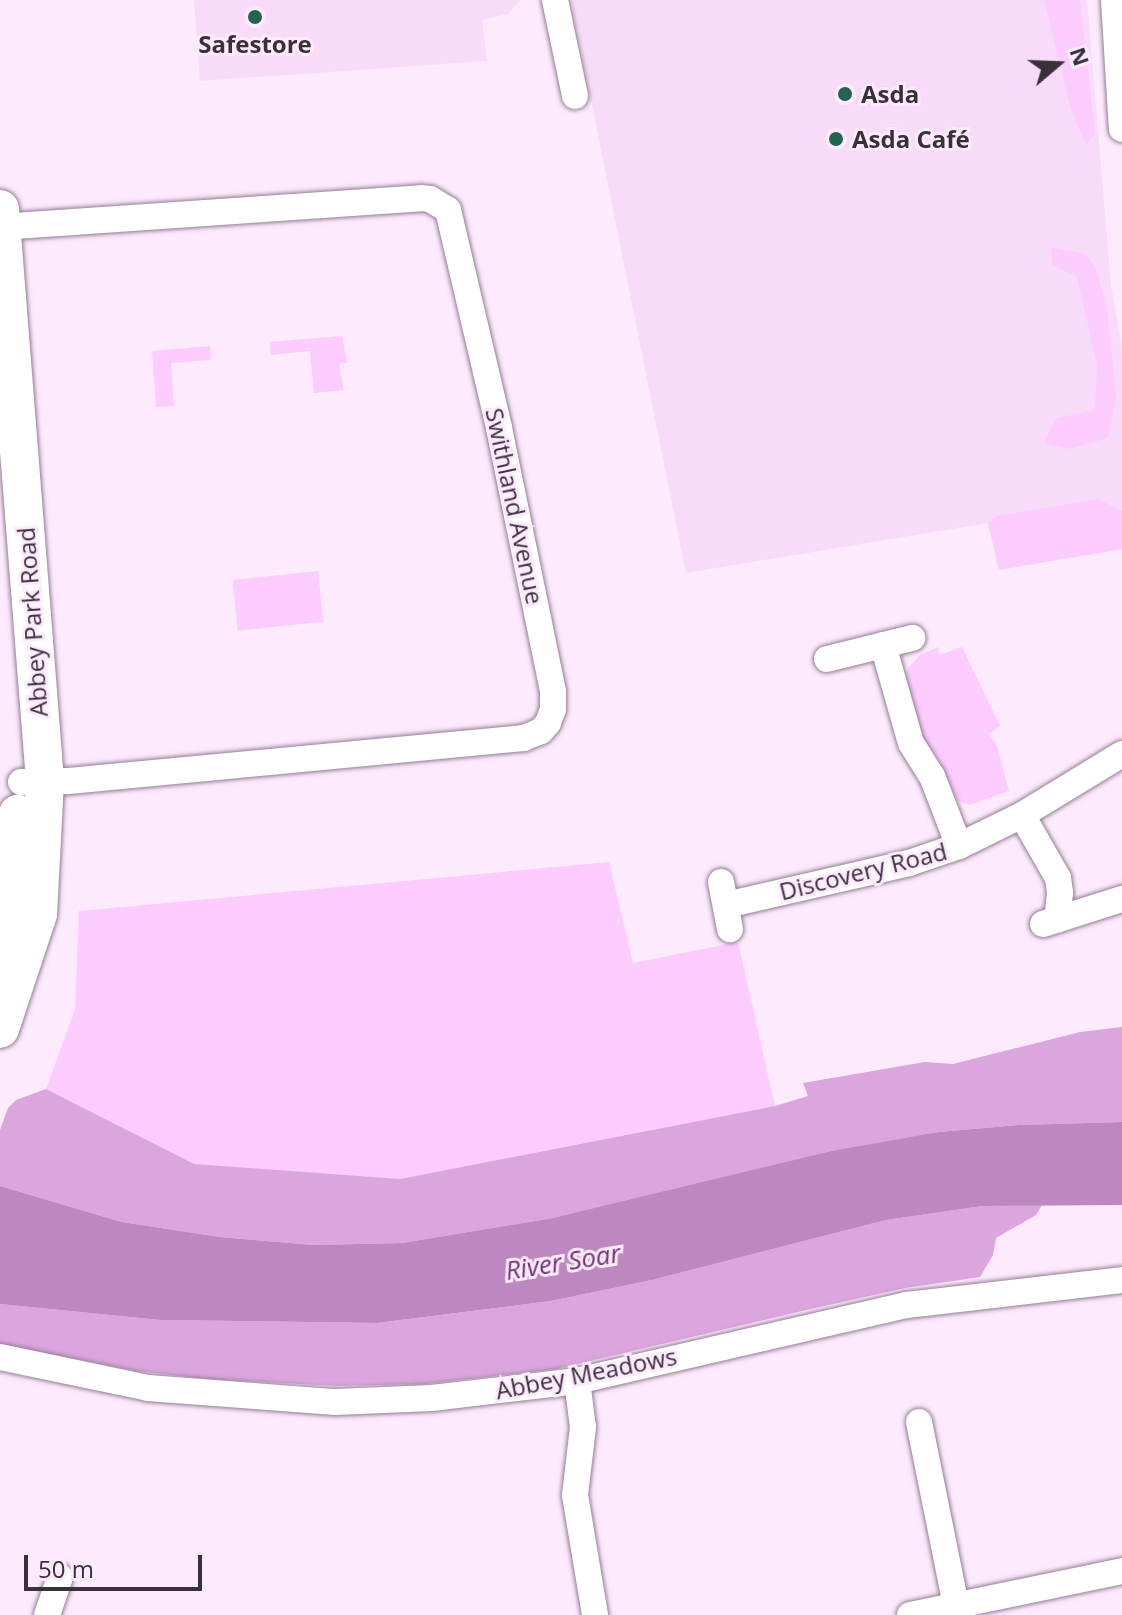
<!DOCTYPE html>
<html>
<head>
<meta charset="utf-8">
<style>
  body { margin:0 }
  #map { position:relative; width:1122px; height:1615px; overflow:hidden; background:#fdeafd; font-family:"Open Sans",sans-serif }
  div>[style] { position:absolute }
  .built>* { inset:0; background:#f8dbf9 }
  .green>* { inset:0; background:#fcccff; transform-origin:0 0 }
  .forest>* { inset:0; background:#dba5de }
  .water>* { inset:0; background:#bc88bf }
  .roads { filter:drop-shadow(0 0 2px #937e94) drop-shadow(0 0 2px #937e94) }
  .minor>* { height:26px; margin:-13px; padding:0 13px; transform-origin:13px; border-radius:13px; background:#fff }
  .secondary>* { height:38px; margin:-19px; padding:0 19px; transform-origin:19px; border-radius:19px; background:#fff }
  .dots>* { width:22px; height:22px; translate:-50% -50%; box-sizing:border-box; border:4px solid #fdeafd; border-radius:50% }
  span { translate:-50% -50%; white-space:nowrap; text-align:center; line-height:1.15; -webkit-text-stroke:6px #fdeafd; paint-order:stroke }
  .poi-label { font-size:24px; color:#39313a; font-weight:700 }
  .left { translate:0 -50%; text-align:left }
  .street-label { font-size:24px; color:#39313a }
  .water-label { font-size:26px; color:#723377; font-style:italic }
  .north { position:absolute; left:1018px; top:24px; width:80px; height:80px; -webkit-text-stroke:6px #fdeafd; paint-order:stroke; rotate:71deg; font-size:22px; font-weight:700; line-height:32px; text-align:center; color:#39313a }
  .north::after { content:''; display:block; margin:auto; width:28px; height:36px; background:#39313a; clip-path:polygon(50% 0,100% 100%,50% 72%,0 100%) }
  .scale { position:absolute; left:24px; top:1555px; width:178px; height:36px; box-sizing:border-box; border:4px solid #39313a; border-top:0; padding-left:10px; font-size:24px; line-height:28px; white-space:nowrap; color:#39313a; -webkit-text-stroke:6px #fdeafd; paint-order:stroke }
</style>
</head>
<body>
<div id="map">
  <div class="built">
    <i style="clip-path:polygon(194px 0,520px 0,508px 14px,482px 20px,487px 61px,200px 81px)"></i>
    <i style="clip-path:polygon(571px 0,1087px 0,1111px 285px,1122px 350px,1122px 549px,999px 570px,988px 523px,686px 573px)"></i>
  </div>
  <div class="green">
    <i style="clip-path:polygon(1044px 0,1080px 0,1095px 133px,1086px 145px,1071px 110px)"></i>
    <i style="clip-path:polygon(1051px 247px,1086px 254px,1096px 268px,1107px 310px,1113px 365px,1116px 399px,1108px 438px,1070px 449px,1044px 443px,1056px 418px,1095px 410px,1097px 365px,1077px 277px,1052px 265px)"></i>
    <i style="clip-path:polygon(342px 336px,347px 363px,339px 364px,344px 390px,314px 393px,310px 351px,271px 355px,270px 342px)"></i>
    <i style="clip-path:polygon(210px 346px,211px 360px,171px 363px,174px 406px,156px 407px,152px 351px)"></i>
    <i style="clip-path:polygon(1098px 499px,1122px 511px,1122px 549px,999px 570px,988px 523px,997px 516px)"></i>
    <i style="left:318px;top:571px;width:51px;height:86px;rotate:84deg"></i>
    <i style="clip-path:polygon(938px 647px,940px 655px,962px 647px,1000px 726px,989px 734px,997px 746px,1009px 791px,970px 805px,958px 801px,938px 758px,916px 727px,906px 682px,908px 668px,920px 655px)"></i>
    <i style="clip-path:polygon(609px 862px,633px 963px,738px 942px,775px 1106px,400px 1179px,194px 1165px,46px 1089px,75px 1010px,79px 911px)"></i>
  </div>
  <div class="forest">
    <i style="clip-path:polygon(1122px 1027px,1122px 1122px,1019px 1125px,939px 1132px,553px 1218px,402px 1243px,313px 1245px,220px 1237px,122px 1222px,0 1186px,0 1130px,8px 1108px,16px 1100px,46px 1089px,194px 1164px,400px 1179px,775px 1106px,808px 1096px,803px 1083px,925px 1062px,953px 1064px,1080px 1032px)"></i>
    <i style="clip-path:polygon(1042px 1205px,1036px 1215px,996px 1238px,993px 1255px,980px 1277px,905px 1288px,802px 1311px,556px 1369px,425px 1384px,337px 1386px,206px 1379px,136px 1371px,0 1344px,0 1304px,160px 1320px,377px 1323px,551px 1301px,652px 1280px,886px 1220px,983px 1206px)"></i>
  </div>
  <div class="water">
    <i style="clip-path:polygon(1122px 1122px,1122px 1205px,983px 1206px,886px 1220px,652px 1280px,551px 1301px,377px 1323px,160px 1320px,0 1304px,0 1186px,122px 1222px,220px 1237px,313px 1245px,402px 1243px,553px 1218px,832px 1151px,939px 1132px,1019px 1125px)"></i>
  </div>
  <div class="roads">
    <div class="minor">
      <i style="left:555px;top:0;width:98px;rotate:78.2deg"></i>
      <i style="left:1114px;top:0;width:129px;rotate:86.5deg"></i>
      <i style="left:0;top:227px;width:422px;rotate:-3.9deg"></i>
      <i style="left:421px;top:198px;width:9px;rotate:6deg"></i>
      <i style="left:430px;top:199px;width:21px;rotate:31deg"></i>
      <i style="left:448px;top:210px;width:224px;rotate:76.8deg"></i>
      <i style="left:499px;top:428px;width:269px;rotate:78.4deg"></i>
      <i style="left:553px;top:692px;width:17px;rotate:90deg"></i>
      <i style="left:553px;top:709px;width:15px;rotate:110deg"></i>
      <i style="left:548px;top:723px;width:11px;rotate:131deg"></i>
      <i style="left:541px;top:731px;width:18px;rotate:158deg"></i>
      <i style="left:524px;top:738px;width:460px;rotate:174.6deg"></i>
      <i style="left:66px;top:781px;width:45px;rotate:178.7deg"></i>
      <i style="left:883px;top:645px;width:102px;rotate:74.1deg"></i>
      <i style="left:911px;top:743px;width:39px;rotate:58deg"></i>
      <i style="left:932px;top:776px;width:75px;rotate:68.9deg"></i>
      <i style="left:827px;top:659px;width:88px;rotate:-13.9deg"></i>
      <i style="left:1022px;top:815px;width:73px;rotate:60.3deg"></i>
      <i style="left:1058px;top:878px;width:15px;rotate:82deg"></i>
      <i style="left:1060px;top:893px;width:27px;rotate:96deg"></i>
      <i style="left:721px;top:882px;width:48px;rotate:79.2deg"></i>
      <i style="left:726px;top:905px;width:188px;rotate:-12.9deg"></i>
      <i style="left:909px;top:863px;width:53px;rotate:-18.8deg"></i>
      <i style="left:959px;top:846px;width:70px;rotate:-26.2deg"></i>
      <i style="left:1022px;top:815px;width:117px;rotate:-31.4deg"></i>
      <i style="left:1043px;top:924px;width:83px;rotate:-17.6deg"></i>
      <i style="left:0;top:1357px;width:151px;rotate:11.8deg"></i>
      <i style="left:148px;top:1388px;width:188px;rotate:4.3deg"></i>
      <i style="left:335px;top:1402px;width:97px;rotate:-2.4deg"></i>
      <i style="left:432px;top:1398px;width:146px;rotate:-6.7deg"></i>
      <i style="left:577px;top:1381px;width:339px;rotate:-13deg"></i>
      <i style="left:907px;top:1305px;width:216px;rotate:-6.6deg"></i>
      <i style="left:577px;top:1381px;width:46px;rotate:82.6deg"></i>
      <i style="left:583px;top:1427px;width:68px;rotate:96.7deg"></i>
      <i style="left:575px;top:1495px;width:122px;rotate:80.5deg"></i>
      <i style="left:919px;top:1422px;width:197px;rotate:78.6deg"></i>
      <i style="left:47px;top:1615px;width:40px;rotate:-71.1deg"></i>
      <i style="left:910px;top:1615px;width:217px;rotate:-11.7deg"></i>
    </div>
    <div class="secondary">
      <i style="left:0;top:209px;width:574px;rotate:85.5deg"></i>
      <i style="left:45px;top:781px;width:133px;rotate:93deg"></i>
      <i style="left:38px;top:914px;width:121px;rotate:108.3deg"></i>
      <i style="left:3px;top:967px;width:154px;rotate:-84.4deg"></i>
    </div>
  </div>
  <div class="dots">
    <i style="left:255px;top:17px;background:#216454"></i>
    <i style="left:845px;top:94px;background:#216454"></i>
    <i style="left:836px;top:139px;background:#216454"></i>
  </div>
  <div class="poi-label">
    <span style="left:255px;top:44px">Safestore</span>
    <span class="left" style="left:861px;top:94px">Asda</span>
    <span class="left" style="left:852px;top:139px">Asda Café</span>
  </div>
  <div class="street-label">
    <span style="left:515px;top:506px;rotate:78deg">Swithland Avenue</span>
    <span style="left:32px;top:622px;rotate:-94deg">Abbey Park Road</span>
    <span style="left:863px;top:871px;rotate:-14deg">Discovery Road</span>
    <span style="left:586px;top:1373px;rotate:-11deg">Abbey Meadows</span>
  </div>
  <div class="water-label">
    <span style="left:563px;top:1262px;rotate:-9deg">River Soar</span>
  </div>
  <div class="north">N</div>
  <div class="scale">50 m</div>
</div>
</body>
</html>
